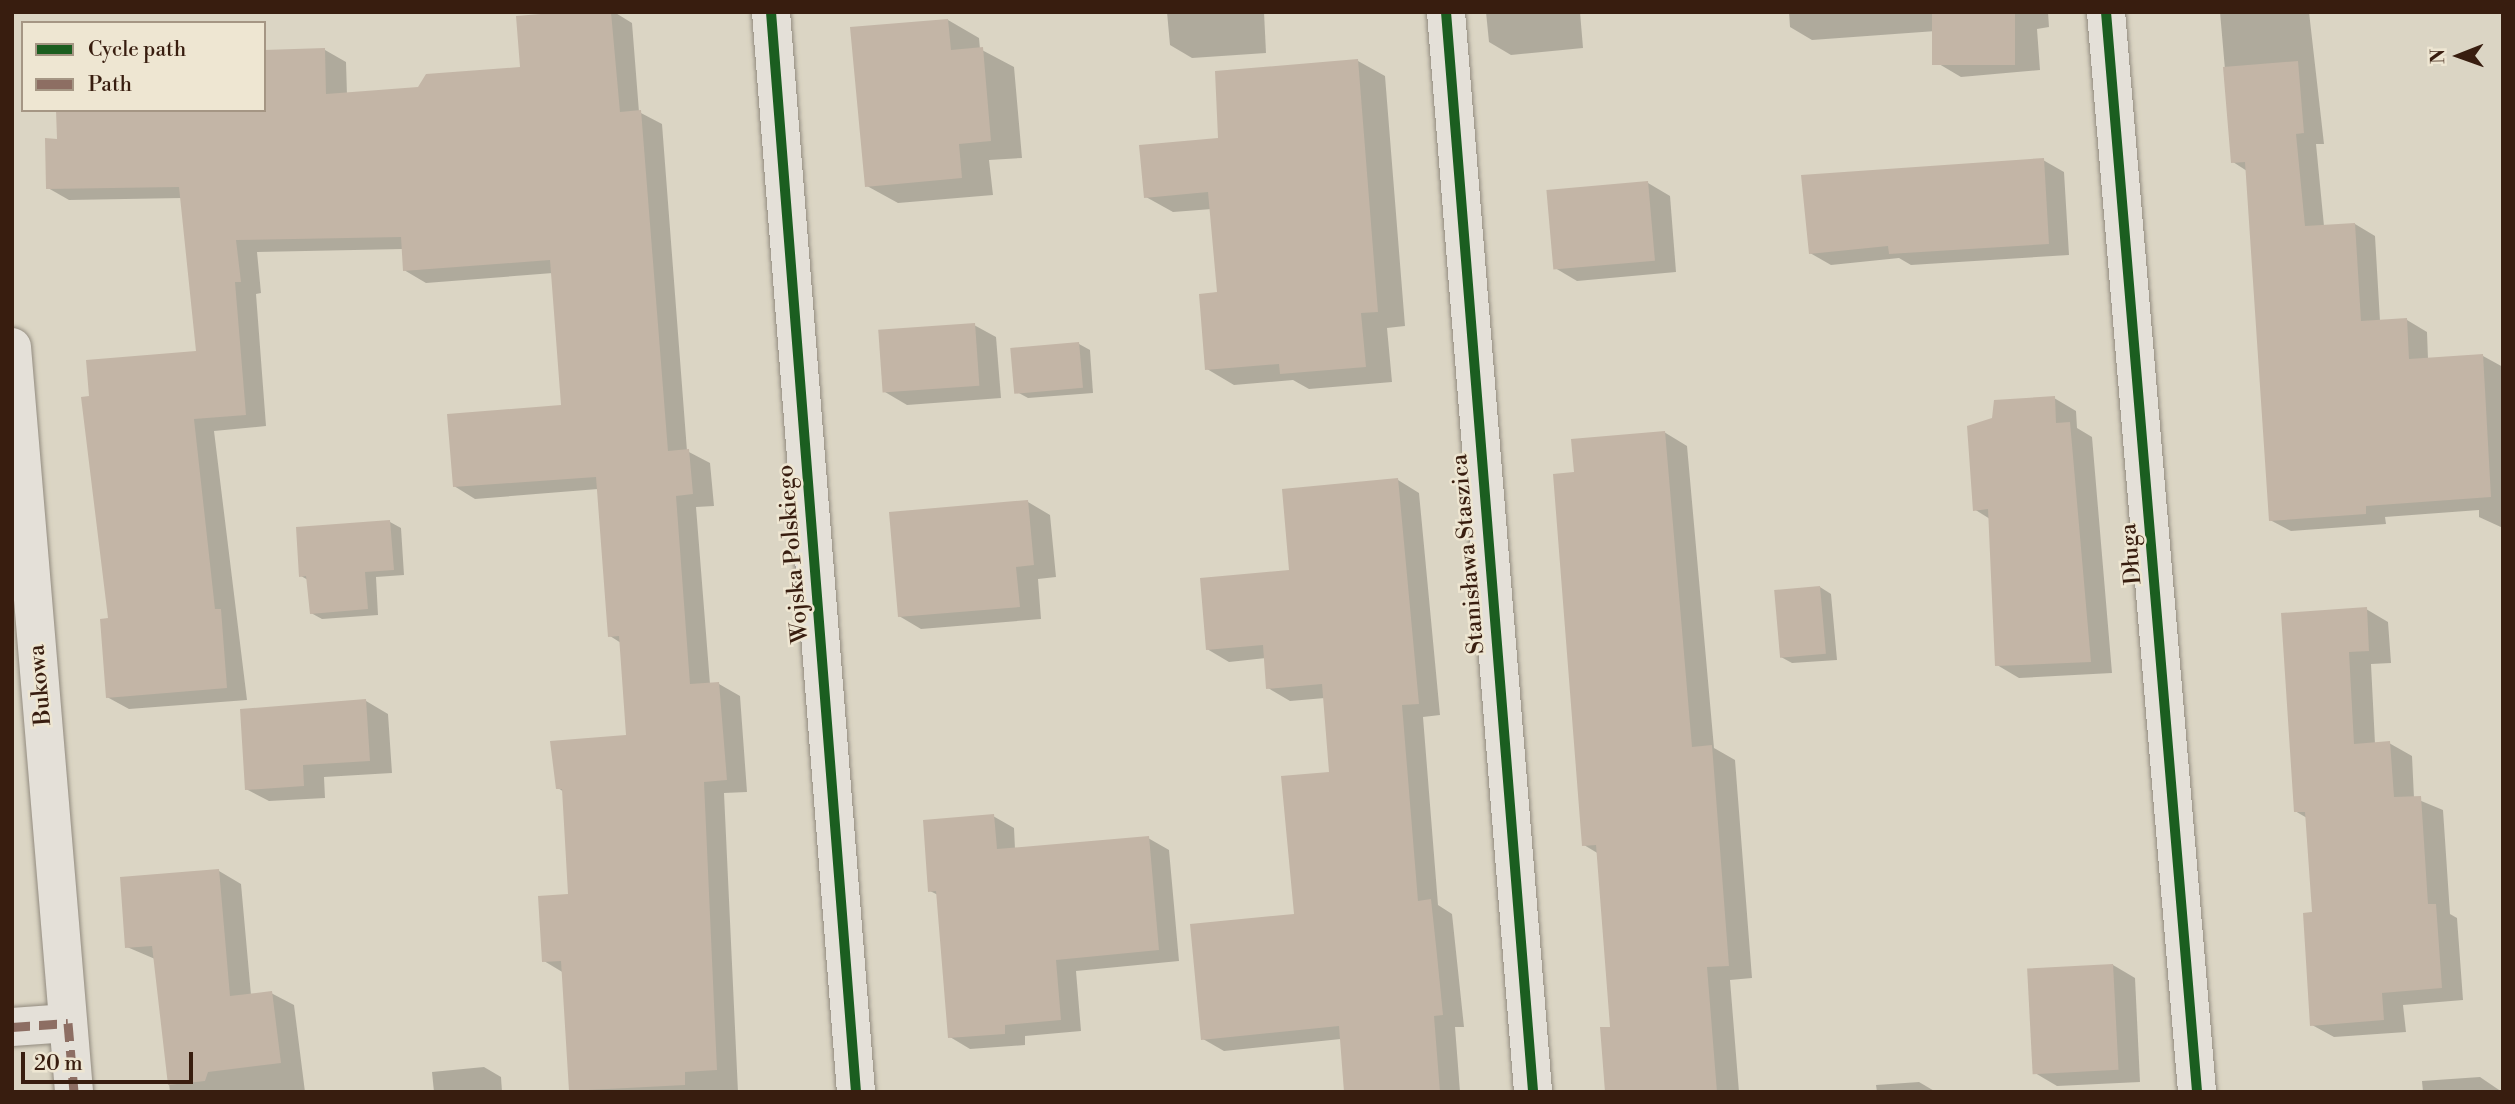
<!DOCTYPE html>
<html>
<head>
<meta charset="utf-8">
<style>
  body { margin:0 }
  #map { position:relative; width:2515px; height:1104px; overflow:hidden; background:#dbd5c4; font-family:"Libre Bodoni",serif }
  div>[style] { position:absolute }
  .shadow>* { inset:0; background:#0003 }
  .building>* { inset:0; background:#c3b5a6; transform-origin:0 0 }
  .roads { filter:drop-shadow(0 0 2px #928b7f) drop-shadow(0 0 2px #928b7f) }
  .minor>* { height:38px; margin:-19px; padding:0 19px; transform-origin:19px; border-radius:19px; background:#e4e0d8 }
  .quiet>* { height:9px; margin-top:-4.5px; transform-origin:0; background:repeating-linear-gradient(90deg,#8d6e63 0 18px,transparent 0 27px) }
  .cycleway>* { height:10px; margin:-5px; padding:0 5px; transform-origin:5px; border-radius:5px; background:#1b5e20 }
  span { translate:-50% -50%; white-space:nowrap; text-align:center; line-height:1.15; -webkit-text-stroke:5px #eee6d2; paint-order:stroke }
  .street-label { font-size:23px; color:#381d0f }
  .frame { position:absolute; inset:0; border:14px solid #381d0f; pointer-events:none }
  .legend { position:absolute; left:21px; top:21px; width:245px; height:91px; box-sizing:border-box; background:#eee6d2; border:2px solid #a59684; margin:0; padding:9px 12px; list-style:none; font-size:21px; color:#381d0f }
  .legend li { display:flex; align-items:center; gap:14px; height:35px }
  .legend b { width:35px; border:2px solid #a59684 }
  .north { position:absolute; left:2424px; top:21px; width:70px; height:70px; -webkit-text-stroke:5px #eee6d2; paint-order:stroke; rotate:269deg; font-size:19px; font-weight:700; line-height:28px; text-align:center; color:#381d0f }
  .north::after { content:''; display:block; margin:auto; width:24px; height:32px; background:#381d0f; clip-path:polygon(50% 0,100% 100%,50% 72%,0 100%) }
  .scale { position:absolute; left:21px; top:1052px; width:172px; height:32px; box-sizing:border-box; border:4px solid #381d0f; border-top:0; padding-left:9px; font-size:21px; line-height:24px; white-space:nowrap; color:#381d0f; -webkit-text-stroke:5px #eee6d2; paint-order:stroke }
</style>
</head>
<body>
<div id="map">
  <div class="shadow">
    <i style="clip-path:polygon(588px 12px,614px 12px,632px 23px,639px 112px,662px 124px,687px 451px,710px 463px,714px 506px,696px 507px,710px 684px,719px 684px,740px 696px,747px 792px,724px 793px,738px 1092px,571px 1090px,564px 973px,544px 961px,570px 896px,564px 792px,558px 788px,628px 737px,621px 643px,610px 636px,598px 489px,475px 499px,454px 486px,563px 407px,553px 273px,426px 283px,404px 270px,403px 249px,257px 252px,261px 293px,256px 294px,266px 426px,214px 431px,247px 700px,129px 709px,107px 697px,110px 620px,198px 353px,182px 198px,69px 200px,48px 188px,59px 141px,264px 110px,325px 50px,346px 62px,347px 95px,419px 89px,522px 68px)"></i>
    <i style="clip-path:polygon(1167px 12px,1264px 12px,1266px 53px,1192px 58px,1170px 45px)"></i>
    <i style="clip-path:polygon(1486px 12px,1580px 12px,1583px 48px,1511px 55px,1489px 42px)"></i>
    <i style="clip-path:polygon(1789px 12px,2048px 12px,2049px 27px,2037px 29px,2040px 70px,1961px 77px,1939px 64px,1936px 31px,1812px 40px,1790px 27px)"></i>
    <i style="clip-path:polygon(2220px 12px,2309px 12px,2324px 144px,2316px 144px,2324px 226px,2355px 224px,2375px 236px,2380px 321px,2407px 320px,2427px 332px,2428px 359px,2483px 356px,2503px 367px,2503px 528px,2479px 517px,2479px 510px,2385px 517px,2386px 524px,2291px 531px,2270px 520px,2247px 171px,2233px 162px)"></i>
    <i style="clip-path:polygon(948px 20px,979px 38px,980px 49px,1014px 67px,1022px 158px,989px 160px,993px 195px,898px 203px,867px 186px)"></i>
    <i style="clip-path:polygon(1358px 61px,1385px 76px,1405px 326px,1387px 328px,1392px 382px,1309px 389px,1293px 380px,1234px 385px,1207px 369px,1219px 294px,1212px 209px,1173px 212px,1146px 197px,1220px 140px)"></i>
    <i style="clip-path:polygon(2043px 160px,2064px 172px,2069px 255px,1911px 265px,1899px 258px,1831px 265px,1810px 253px)"></i>
    <i style="clip-path:polygon(1648px 183px,1670px 196px,1676px 272px,1577px 281px,1555px 268px)"></i>
    <i style="clip-path:polygon(974px 325px,996px 337px,1001px 398px,907px 405px,885px 392px)"></i>
    <i style="clip-path:polygon(1079px 344px,1090px 350px,1093px 393px,1028px 398px,1017px 392px)"></i>
    <i style="clip-path:polygon(2054px 398px,2076px 411px,2077px 428px,2092px 437px,2112px 673px,2019px 678px,1997px 665px,1990px 519px,1974px 509px)"></i>
    <i style="clip-path:polygon(1664px 432px,1687px 446px,1714px 748px,1735px 760px,1752px 978px,1730px 980px,1739px 1092px,1607px 1092px,1612px 1028px,1599px 854px,1584px 845px,1576px 474px)"></i>
    <i style="clip-path:polygon(1398px 480px,1419px 493px,1440px 715px,1423px 717px,1438px 905px,1452px 914px,1464px 1027px,1455px 1027px,1460px 1092px,1346px 1092px,1341px 1039px,1224px 1051px,1203px 1039px,1296px 915px,1331px 774px,1325px 698px,1290px 701px,1268px 688px,1266px 658px,1229px 662px,1207px 649px)"></i>
    <i style="clip-path:polygon(1028px 502px,1050px 515px,1056px 577px,1038px 579px,1041px 619px,921px 629px,899px 616px)"></i>
    <i style="clip-path:polygon(390px 522px,401px 528px,404px 575px,376px 577px,378px 615px,322px 619px,311px 613px,308px 580px,301px 576px)"></i>
    <i style="clip-path:polygon(1820px 587px,1831px 594px,1837px 660px,1792px 663px,1781px 657px)"></i>
    <i style="clip-path:polygon(2366px 609px,2388px 622px,2391px 663px,2371px 664px,2375px 744px,2389px 743px,2412px 756px,2414px 798px,2443px 810px,2450px 914px,2457px 918px,2463px 1000px,2403px 1005px,2406px 1032px,2334px 1037px,2312px 1025px,2314px 914px,2307px 818px,2295px 811px,2283px 614px)"></i>
    <i style="clip-path:polygon(366px 701px,388px 714px,392px 773px,324px 777px,325px 798px,269px 801px,246px 789px)"></i>
    <i style="clip-path:polygon(993px 816px,1014px 828px,1015px 849px,1148px 838px,1169px 850px,1179px 961px,1076px 971px,1081px 1031px,1025px 1036px,1025px 1045px,970px 1049px,950px 1037px,938px 895px,930px 891px)"></i>
    <i style="clip-path:polygon(219px 871px,241px 884px,251px 995px,271px 993px,294px 1005px,305px 1092px,170px 1092px,155px 959px,127px 947px)"></i>
    <i style="clip-path:polygon(2113px 965px,2135px 978px,2140px 1082px,2057px 1086px,2035px 1073px)"></i>
    <i style="clip-path:polygon(484px 1067px,501px 1077px,502px 1092px,434px 1092px,432px 1072px)"></i>
    <i style="clip-path:polygon(2480px 1077px,2502px 1092px,2423px 1092px,2422px 1081px)"></i>
    <i style="clip-path:polygon(1919px 1082px,1936px 1092px,1877px 1092px,1876px 1085px)"></i>
  </div>
  <div class="building">
    <i style="clip-path:polygon(566px 12px,611px 12px,620px 112px,641px 110px,668px 451px,689px 449px,693px 494px,676px 496px,690px 684px,719px 682px,727px 780px,704px 782px,717px 1070px,685px 1072px,685px 1085px,569px 1091px,561px 961px,542px 962px,538px 896px,568px 894px,562px 789px,556px 789px,550px 741px,626px 735px,619px 636px,608px 637px,596px 477px,453px 487px,447px 414px,561px 405px,550px 260px,403px 271px,401px 237px,236px 240px,241px 282px,235px 282px,246px 415px,194px 419px,215px 609px,221px 609px,227px 688px,106px 698px,100px 619px,108px 618px,81px 397px,89px 396px,86px 360px,196px 351px,179px 187px,46px 189px,45px 138px,57px 139px,56px 110px,264px 110px,264px 50px,325px 48px,326px 94px,418px 87px,426px 74px,520px 67px,516px 16px)"></i>
    <i style="left:1932px;top:12px;width:83px;height:53px"></i>
    <i style="clip-path:polygon(948px 19px,951px 50px,983px 47px,991px 141px,959px 144px,962px 178px,865px 187px,850px 27px)"></i>
    <i style="clip-path:polygon(1358px 59px,1378px 312px,1361px 313px,1366px 367px,1280px 374px,1279px 364px,1205px 370px,1199px 294px,1217px 292px,1208px 192px,1144px 198px,1139px 145px,1218px 138px,1215px 71px)"></i>
    <i style="clip-path:polygon(2298px 61px,2304px 133px,2296px 134px,2305px 226px,2355px 223px,2361px 321px,2407px 318px,2409px 359px,2483px 354px,2491px 497px,2366px 506px,2366px 514px,2269px 521px,2245px 162px,2231px 163px,2223px 67px)"></i>
    <i style="clip-path:polygon(2044px 158px,2049px 244px,1889px 254px,1888px 246px,1809px 254px,1801px 175px)"></i>
    <i style="left:1648px;top:181px;width:80px;height:102px;rotate:85deg"></i>
    <i style="left:975px;top:323px;width:63px;height:97px;rotate:86deg"></i>
    <i style="left:1079px;top:342px;width:46px;height:69px;rotate:85deg"></i>
    <i style="clip-path:polygon(2055px 396px,2056px 423px,2070px 422px,2091px 662px,1995px 666px,1988px 509px,1973px 511px,1967px 426px,1992px 418px,1994px 400px)"></i>
    <i style="clip-path:polygon(1665px 431px,1692px 747px,1712px 745px,1729px 966px,1707px 967px,1717px 1092px,1605px 1092px,1600px 1027px,1610px 1027px,1596px 845px,1582px 846px,1553px 474px,1574px 472px,1571px 439px)"></i>
    <i style="clip-path:polygon(1398px 478px,1419px 704px,1402px 705px,1418px 901px,1431px 899px,1437px 955px,1443px 1015px,1434px 1016px,1440px 1092px,1344px 1092px,1339px 1026px,1201px 1040px,1190px 924px,1294px 914px,1281px 776px,1329px 772px,1322px 684px,1266px 689px,1263px 645px,1206px 650px,1200px 578px,1289px 570px,1282px 489px)"></i>
    <i style="clip-path:polygon(1028px 500px,1034px 565px,1016px 567px,1020px 607px,898px 617px,889px 512px)"></i>
    <i style="clip-path:polygon(390px 520px,394px 570px,365px 572px,368px 609px,310px 614px,306px 576px,299px 577px,296px 527px)"></i>
    <i style="left:1820px;top:586px;width:68px;height:46px;rotate:85deg"></i>
    <i style="clip-path:polygon(2367px 607px,2369px 651px,2349px 652px,2354px 744px,2390px 741px,2394px 797px,2421px 796px,2428px 904px,2436px 904px,2442px 988px,2382px 993px,2384px 1020px,2310px 1026px,2303px 913px,2312px 912px,2305px 812px,2294px 812px,2281px 613px)"></i>
    <i style="clip-path:polygon(366px 699px,370px 761px,303px 765px,304px 786px,245px 790px,240px 709px)"></i>
    <i style="clip-path:polygon(994px 814px,997px 849px,1149px 836px,1159px 950px,1056px 960px,1061px 1020px,1005px 1025px,1005px 1034px,948px 1038px,936px 891px,928px 892px,923px 820px)"></i>
    <i style="clip-path:polygon(219px 869px,230px 996px,272px 991px,281px 1063px,208px 1072px,205px 1081px,168px 1085px,152px 946px,125px 948px,120px 877px)"></i>
    <i style="left:2113px;top:964px;width:106px;height:86px;rotate:87deg"></i>
  </div>
  <div class="roads">
    <div class="minor">
      <i style="left:771px;top:12px;width:1083px;rotate:85.5deg"></i>
      <i style="left:1446px;top:12px;width:1083px;rotate:85.39deg"></i>
      <i style="left:2106px;top:12px;width:1084px;rotate:85.18deg"></i>
      <i style="left:12px;top:347px;width:748px;rotate:85.24deg"></i>
      <i style="left:12px;top:1027px;width:56px;rotate:-4.1deg"></i>
    </div>
  </div>
  <div class="quiet">
    <i style="left:12px;top:1027px;width:56px;rotate:-4.1deg"></i>
    <i style="left:68px;top:1023px;width:69px;rotate:85deg"></i>
  </div>
  <div class="cycleway">
    <i style="left:771px;top:12px;width:1083px;rotate:85.5deg"></i>
    <i style="left:1446px;top:12px;width:1083px;rotate:85.39deg"></i>
    <i style="left:2106px;top:12px;width:1084px;rotate:85.18deg"></i>
  </div>
  <div class="street-label">
    <span style="left:793px;top:554px;rotate:-95deg">Wojska Polskiego</span>
    <span style="left:1468px;top:554px;rotate:-95deg">Stanisława Staszica</span>
    <span style="left:2131px;top:554px;rotate:-95deg">Długa</span>
    <span style="left:40px;top:685px;rotate:-95deg">Bukowa</span>
  </div>
  <div class="frame"></div>
  <ul class="legend">
  <li><b style="height:9px;background:#1b5e20"></b>Cycle path</li>
  <li><b style="height:9px;background:#8d6e63"></b>Path</li>
  </ul>
  <div class="north">N</div>
  <div class="scale">20 m</div>
</div>
</body>
</html>
